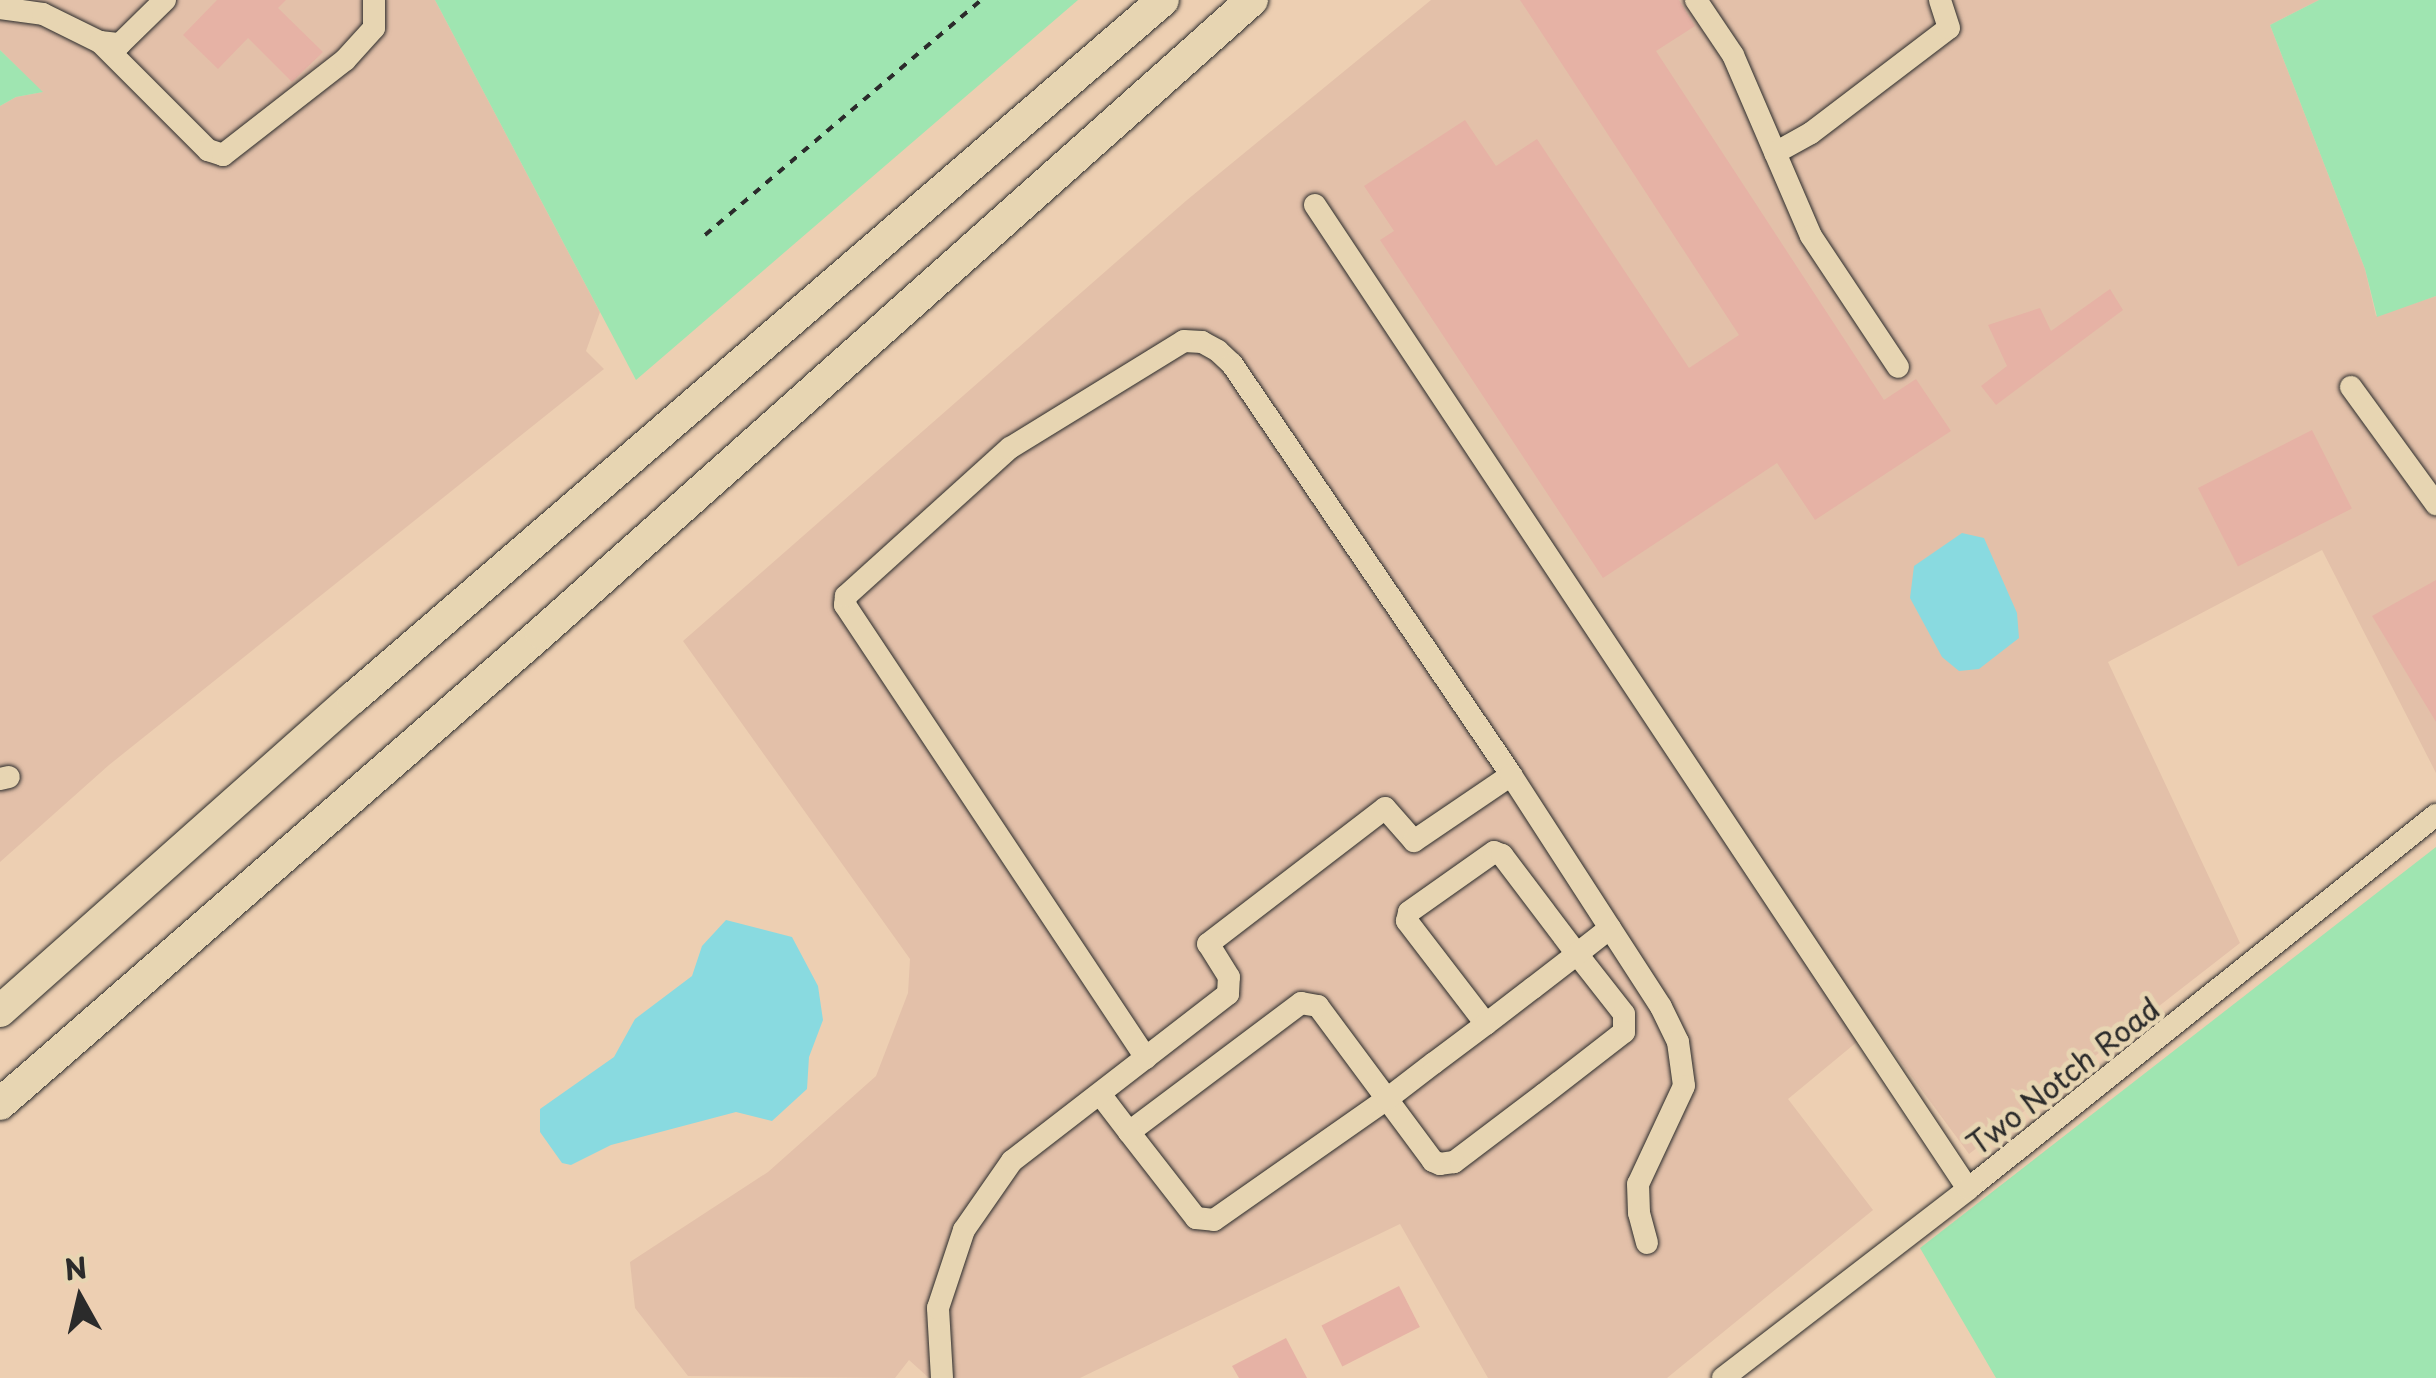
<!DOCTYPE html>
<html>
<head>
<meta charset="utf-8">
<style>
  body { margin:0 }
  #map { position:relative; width:2436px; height:1378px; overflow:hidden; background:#edcfb2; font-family:"Playpen Sans",sans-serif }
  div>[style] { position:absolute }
  .built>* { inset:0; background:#e3c0a9 }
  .green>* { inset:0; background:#9fe5b1 }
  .water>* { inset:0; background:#89dae0 }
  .building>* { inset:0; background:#e6b2a5; transform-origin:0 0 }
  .path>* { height:4px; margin-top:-2px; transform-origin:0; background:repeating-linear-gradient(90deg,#2b2b2b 0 8px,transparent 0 16px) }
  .roads { filter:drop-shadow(0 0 2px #2b2b2b) drop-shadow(0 0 2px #2b2b2b) }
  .minor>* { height:22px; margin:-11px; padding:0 11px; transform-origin:11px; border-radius:11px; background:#e7d5b2 }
  .highway>* { height:32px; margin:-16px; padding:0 16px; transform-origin:16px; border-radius:16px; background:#e7d5b2 }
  span { translate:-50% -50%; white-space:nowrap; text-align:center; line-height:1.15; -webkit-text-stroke:10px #e7d5b2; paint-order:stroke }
  .street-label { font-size:30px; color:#2b2b2b }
  .north { position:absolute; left:30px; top:1248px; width:100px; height:100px; -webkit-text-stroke:8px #e7d5b2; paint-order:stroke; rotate:352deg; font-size:28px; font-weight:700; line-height:40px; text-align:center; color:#2b2b2b }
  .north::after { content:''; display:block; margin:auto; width:35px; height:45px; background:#2b2b2b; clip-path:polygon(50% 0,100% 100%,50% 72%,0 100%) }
</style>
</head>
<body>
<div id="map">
  <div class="built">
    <i style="clip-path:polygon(0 0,435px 0,600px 312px,586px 351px,604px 369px,109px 765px,0 862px,0 106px,16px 97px,42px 92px,0 50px)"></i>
    <i style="clip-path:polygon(1431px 0,2319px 0,2270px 25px,2365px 269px,2376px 316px,2436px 296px,2436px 773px,2322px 550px,2108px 662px,2240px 943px,1969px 1154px,1875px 1027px,1788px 1099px,1873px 1210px,1667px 1378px,1488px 1378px,1400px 1224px,1080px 1378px,929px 1378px,909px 1360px,895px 1378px,688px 1376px,635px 1308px,630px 1262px,768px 1172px,876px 1076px,908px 993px,910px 959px,683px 641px,1187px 200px)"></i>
  </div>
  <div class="green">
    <i style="clip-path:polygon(435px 0,1078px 0,636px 380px)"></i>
    <i style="clip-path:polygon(2319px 0,2436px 0,2436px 296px,2377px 317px,2365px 269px,2270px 25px)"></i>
    <i style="clip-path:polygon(0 50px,43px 92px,16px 97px,0 106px)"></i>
    <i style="clip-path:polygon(2436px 847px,2436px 1378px,1996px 1378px,1920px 1248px)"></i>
  </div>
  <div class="water">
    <i style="clip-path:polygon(1962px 533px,1984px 538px,2017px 613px,2019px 638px,1979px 669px,1959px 671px,1942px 657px,1910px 598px,1914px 566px)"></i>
    <i style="clip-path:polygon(726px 920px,792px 937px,818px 986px,823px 1020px,809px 1057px,807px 1089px,772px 1121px,736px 1112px,611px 1145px,571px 1165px,562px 1163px,540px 1132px,540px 1109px,614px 1057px,635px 1019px,692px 976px,702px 946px)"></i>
  </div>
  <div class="building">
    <i style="clip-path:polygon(217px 0,286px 0,278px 8px,323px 52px,292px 82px,248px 38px,218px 69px,183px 35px)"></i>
    <i style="clip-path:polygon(1520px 0,1679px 0,1695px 26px,1656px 51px,1884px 400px,1916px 379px,1951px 431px,1815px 520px,1777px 463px,1603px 578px,1380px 240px,1394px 231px,1364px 186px,1465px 120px,1496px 166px,1537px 139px,1689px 368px,1739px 335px)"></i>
    <i style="clip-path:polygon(2110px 289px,2123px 310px,1996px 405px,1981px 386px,2007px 366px,1988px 325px,2040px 308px,2051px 331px)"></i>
    <i style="left:2312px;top:430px;width:88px;height:128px;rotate:63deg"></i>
    <i style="clip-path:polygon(2436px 580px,2436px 722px,2372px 616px)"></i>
    <i style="left:1399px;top:1286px;width:46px;height:87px;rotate:63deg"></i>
    <i style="clip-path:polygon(1286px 1338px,1307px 1378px,1239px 1378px,1232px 1366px)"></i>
  </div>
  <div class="path">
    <i style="left:705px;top:235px;width:362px;rotate:-40.4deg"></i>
  </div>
  <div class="roads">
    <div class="minor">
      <i style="left:1696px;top:0;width:66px;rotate:56.1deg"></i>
      <i style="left:1733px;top:55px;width:197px;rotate:66.7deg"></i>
      <i style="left:1811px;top:236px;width:157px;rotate:56.4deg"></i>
      <i style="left:0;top:8px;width:43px;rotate:7.9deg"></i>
      <i style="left:43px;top:14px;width:64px;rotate:26.2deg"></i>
      <i style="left:100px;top:42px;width:20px;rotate:6deg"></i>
      <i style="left:120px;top:44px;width:63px;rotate:-44.4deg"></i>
      <i style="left:100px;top:42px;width:153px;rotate:45deg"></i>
      <i style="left:208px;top:150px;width:16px;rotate:18deg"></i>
      <i style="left:223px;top:155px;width:155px;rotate:-37.9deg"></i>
      <i style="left:345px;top:60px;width:43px;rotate:-47.8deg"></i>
      <i style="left:374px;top:28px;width:28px;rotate:-90deg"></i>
      <i style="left:1775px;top:153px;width:41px;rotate:-29.1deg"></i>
      <i style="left:1811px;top:133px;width:173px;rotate:-37.3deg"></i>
      <i style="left:1949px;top:28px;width:29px;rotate:-108deg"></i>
      <i style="left:1315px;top:205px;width:1181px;rotate:56.43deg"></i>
      <i style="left:2351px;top:387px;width:145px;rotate:54deg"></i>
      <i style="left:0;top:779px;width:9px;rotate:-13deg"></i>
      <i style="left:1486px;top:1024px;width:130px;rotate:-127.5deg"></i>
      <i style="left:1407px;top:921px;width:9px;rotate:-77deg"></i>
      <i style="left:1409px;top:912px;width:104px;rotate:-35.2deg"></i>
      <i style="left:1494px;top:852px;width:9px;rotate:21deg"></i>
      <i style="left:1502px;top:855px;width:124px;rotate:52.9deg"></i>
      <i style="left:1577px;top:954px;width:76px;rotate:51.9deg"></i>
      <i style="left:1624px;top:1014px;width:18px;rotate:90deg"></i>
      <i style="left:1624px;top:1032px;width:101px;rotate:142.2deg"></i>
      <i style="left:1544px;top:1094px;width:113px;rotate:142.9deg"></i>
      <i style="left:1454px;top:1162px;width:14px;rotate:172deg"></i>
      <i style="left:1440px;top:1164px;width:8px;rotate:-157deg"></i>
      <i style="left:1433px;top:1161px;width:193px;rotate:-126.6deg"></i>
      <i style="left:1318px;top:1006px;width:17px;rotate:-170deg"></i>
      <i style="left:1301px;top:1003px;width:215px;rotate:143.1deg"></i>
      <i style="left:1129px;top:1132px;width:109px;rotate:52.1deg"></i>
      <i style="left:1196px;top:1218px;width:18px;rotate:6deg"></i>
      <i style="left:1214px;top:1220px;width:211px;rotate:-35deg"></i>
      <i style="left:1387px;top:1099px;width:59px;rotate:-37.5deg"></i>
      <i style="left:1434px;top:1063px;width:65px;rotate:-36.9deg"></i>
      <i style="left:1486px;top:1024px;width:59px;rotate:-37.5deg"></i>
      <i style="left:1533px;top:988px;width:56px;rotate:-37.7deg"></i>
      <i style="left:1577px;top:954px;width:42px;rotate:-38.2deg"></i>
      <i style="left:1146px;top:1058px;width:544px;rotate:-123.6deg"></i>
      <i style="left:845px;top:605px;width:9px;rotate:-84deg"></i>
      <i style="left:846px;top:596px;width:221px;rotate:-42.1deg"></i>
      <i style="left:1010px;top:448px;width:204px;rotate:-31.6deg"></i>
      <i style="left:1184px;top:341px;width:18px;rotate:3deg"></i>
      <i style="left:1202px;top:342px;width:18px;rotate:29deg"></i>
      <i style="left:1218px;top:351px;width:19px;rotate:43deg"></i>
      <i style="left:1232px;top:364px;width:497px;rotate:55.8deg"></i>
      <i style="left:1100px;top:1094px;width:48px;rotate:52.7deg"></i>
      <i style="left:942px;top:1378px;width:70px;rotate:-93.3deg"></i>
      <i style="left:938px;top:1308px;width:82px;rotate:-71.6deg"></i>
      <i style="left:964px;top:1230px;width:84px;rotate:-55.2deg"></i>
      <i style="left:1012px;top:1161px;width:273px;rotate:-37.7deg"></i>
      <i style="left:1228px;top:994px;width:17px;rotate:-87deg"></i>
      <i style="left:1229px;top:977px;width:39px;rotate:-122deg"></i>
      <i style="left:1208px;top:944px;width:223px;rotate:-37.5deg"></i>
      <i style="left:1385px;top:808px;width:44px;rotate:48.7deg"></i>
      <i style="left:1414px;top:841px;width:117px;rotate:-34.2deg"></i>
      <i style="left:1511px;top:775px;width:276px;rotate:57.1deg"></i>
      <i style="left:1661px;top:1007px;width:39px;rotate:64deg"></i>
      <i style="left:1678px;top:1042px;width:44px;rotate:82.2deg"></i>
      <i style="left:1684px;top:1086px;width:108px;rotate:115.1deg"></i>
      <i style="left:1638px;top:1184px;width:29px;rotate:88deg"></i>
      <i style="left:1639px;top:1213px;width:31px;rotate:75deg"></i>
      <i style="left:1723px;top:1378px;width:309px;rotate:-37.6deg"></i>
      <i style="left:1968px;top:1189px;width:599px;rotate:-38.63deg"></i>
    </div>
    <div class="highway">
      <i style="left:0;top:1011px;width:472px;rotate:-41.6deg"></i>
      <i style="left:353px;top:698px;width:1069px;rotate:-40.75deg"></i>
      <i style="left:0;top:1104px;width:717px;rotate:-41.04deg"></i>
      <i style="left:541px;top:633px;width:952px;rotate:-41.68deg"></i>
    </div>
  </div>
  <div class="street-label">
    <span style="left:2063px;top:1076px;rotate:-38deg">Two Notch Road</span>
  </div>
  <div class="north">N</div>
</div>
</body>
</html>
